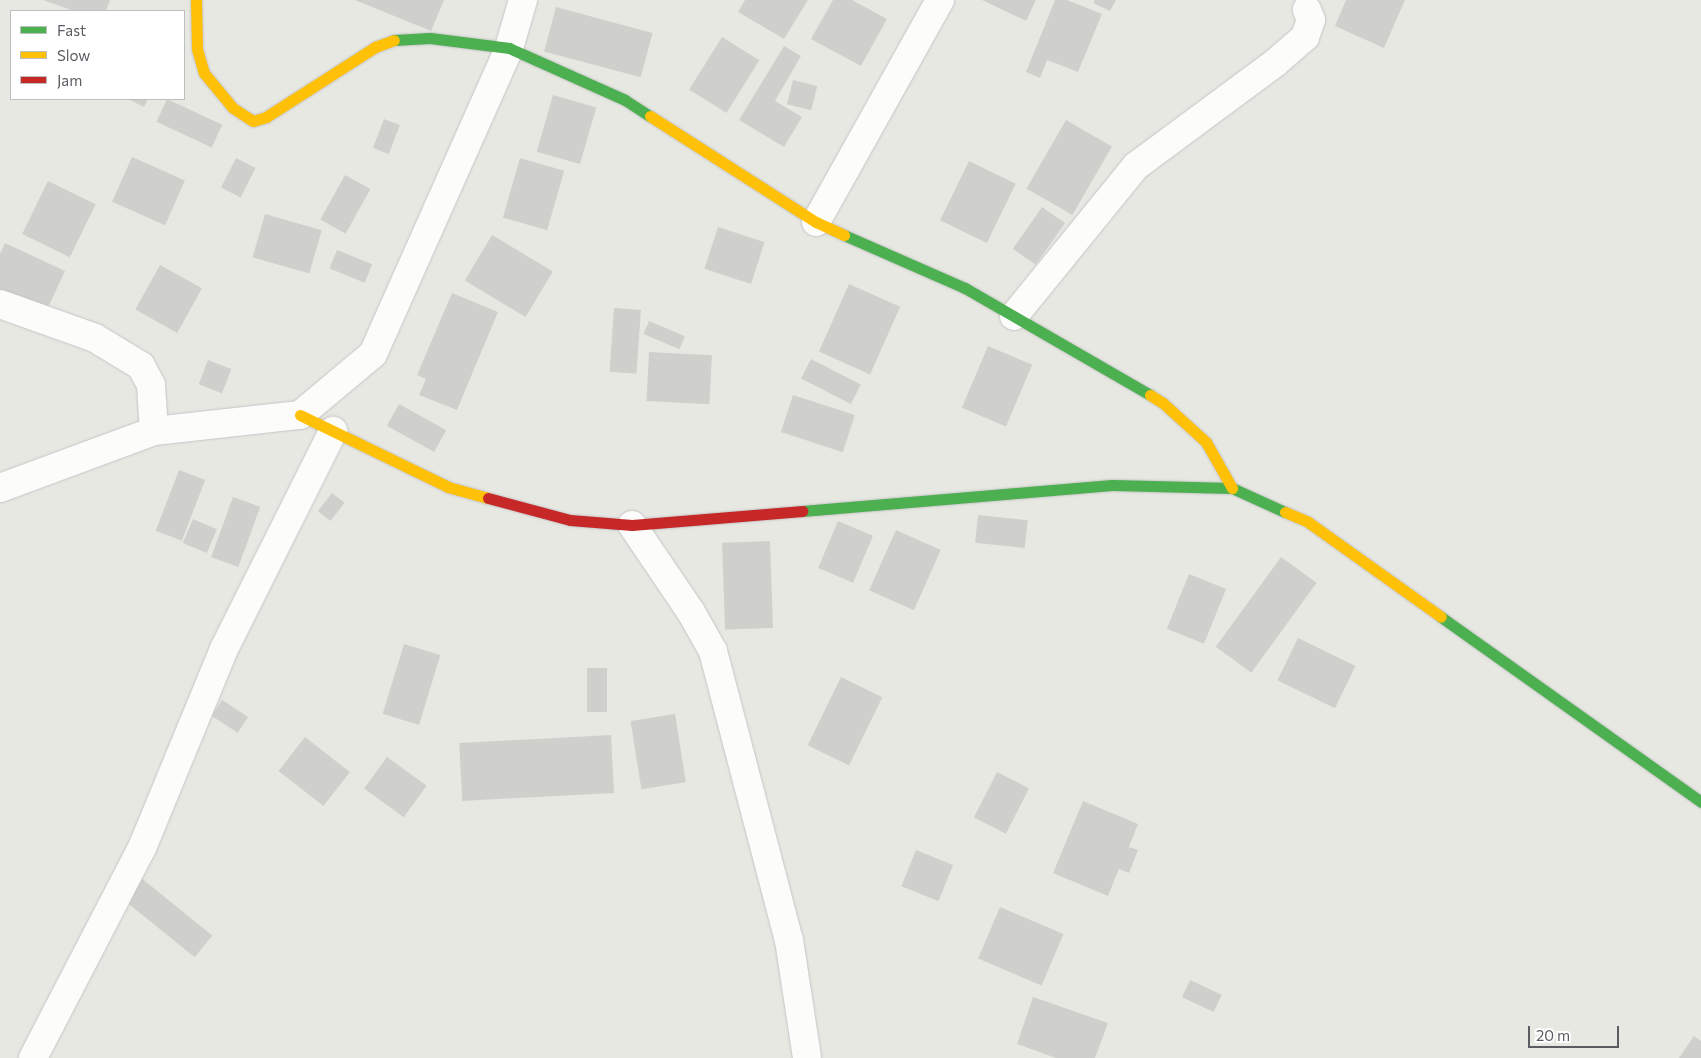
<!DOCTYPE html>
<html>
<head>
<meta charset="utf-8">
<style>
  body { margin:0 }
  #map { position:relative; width:1701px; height:1058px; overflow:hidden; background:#e8e8e3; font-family:Commissioner,sans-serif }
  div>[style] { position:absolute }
  .building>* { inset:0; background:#cfcfcc; transform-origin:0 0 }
  .roads { filter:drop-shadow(0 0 1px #c5c5c5) drop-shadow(0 0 1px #c5c5c5) }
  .street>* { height:28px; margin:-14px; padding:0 14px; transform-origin:14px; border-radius:14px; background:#fcfcfb }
  .fast>* { height:11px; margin:-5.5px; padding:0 5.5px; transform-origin:5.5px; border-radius:5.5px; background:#4caf50 }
  .slow>* { height:11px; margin:-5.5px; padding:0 5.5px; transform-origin:5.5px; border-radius:5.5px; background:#ffc107 }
  .jam>* { height:11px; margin:-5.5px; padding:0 5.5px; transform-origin:5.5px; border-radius:5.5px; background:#c62828 }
  span { translate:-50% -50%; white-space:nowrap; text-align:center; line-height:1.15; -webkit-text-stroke:4px #fff; paint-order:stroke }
  .legend { position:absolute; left:10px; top:10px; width:175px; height:90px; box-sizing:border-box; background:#fff; border:1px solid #bdbebf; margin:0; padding:6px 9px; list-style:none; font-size:15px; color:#595c60 }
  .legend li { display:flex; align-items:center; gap:10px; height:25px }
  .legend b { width:25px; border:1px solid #bdbebf }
  .scale { position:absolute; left:1528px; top:1026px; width:91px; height:22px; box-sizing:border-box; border:2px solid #595c60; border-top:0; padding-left:6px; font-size:15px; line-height:18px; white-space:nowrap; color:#595c60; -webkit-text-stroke:4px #fff; paint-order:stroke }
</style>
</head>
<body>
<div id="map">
  <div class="building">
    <i style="clip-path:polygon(43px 0,110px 0,106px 11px,74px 11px)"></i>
    <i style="clip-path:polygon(355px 0,444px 0,431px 31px)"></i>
    <i style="clip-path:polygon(745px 0,808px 0,784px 39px,738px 12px)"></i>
    <i style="clip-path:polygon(833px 0,852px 0,887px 19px,861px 66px,811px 39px)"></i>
    <i style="clip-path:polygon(982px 0,1036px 0,1026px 21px)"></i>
    <i style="clip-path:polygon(1055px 0,1067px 0,1102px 14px,1078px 72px,1047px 60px,1040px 78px,1026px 72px)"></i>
    <i style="clip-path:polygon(1095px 0,1116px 0,1110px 11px,1093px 3px)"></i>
    <i style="clip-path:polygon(1346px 0,1405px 0,1384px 48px,1335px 26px)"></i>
    <i style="left:556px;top:7px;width:100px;height:46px;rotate:15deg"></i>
    <i style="left:722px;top:37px;width:44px;height:62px;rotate:32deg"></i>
    <i style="clip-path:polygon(784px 46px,801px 56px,775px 101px,802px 117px,784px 147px,739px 120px)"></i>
    <i style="left:793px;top:80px;width:25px;height:25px;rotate:14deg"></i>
    <i style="left:553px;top:95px;width:45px;height:59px;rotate:16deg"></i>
    <i style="clip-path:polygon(128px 99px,148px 99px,144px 107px)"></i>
    <i style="left:167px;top:99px;width:61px;height:25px;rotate:25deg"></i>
    <i style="left:384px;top:119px;width:17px;height:31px;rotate:21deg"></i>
    <i style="left:1066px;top:120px;width:53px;height:79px;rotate:30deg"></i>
    <i style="left:132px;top:157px;width:58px;height:49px;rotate:24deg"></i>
    <i style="left:236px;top:158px;width:22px;height:33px;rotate:27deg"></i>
    <i style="left:520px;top:158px;width:46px;height:62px;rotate:16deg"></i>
    <i style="left:969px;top:161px;width:52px;height:66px;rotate:26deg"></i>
    <i style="left:345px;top:175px;width:29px;height:51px;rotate:29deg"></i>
    <i style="left:48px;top:181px;width:53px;height:59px;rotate:26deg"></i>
    <i style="left:1042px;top:207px;width:28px;height:51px;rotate:35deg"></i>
    <i style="left:265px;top:214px;width:59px;height:45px;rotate:16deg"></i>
    <i style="left:718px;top:227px;width:49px;height:44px;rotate:18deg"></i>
    <i style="left:492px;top:235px;width:71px;height:53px;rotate:31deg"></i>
    <i style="clip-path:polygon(5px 243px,65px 271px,45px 314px,0 293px,0 254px)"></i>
    <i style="left:337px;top:250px;width:38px;height:20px;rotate:22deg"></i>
    <i style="left:160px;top:265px;width:48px;height:51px;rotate:29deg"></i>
    <i style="left:849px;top:284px;width:56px;height:74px;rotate:24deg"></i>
    <i style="clip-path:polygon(452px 293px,498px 312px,457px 410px,419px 395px,426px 379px,417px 375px)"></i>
    <i style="left:614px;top:308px;width:27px;height:64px;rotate:4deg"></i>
    <i style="left:649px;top:321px;width:39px;height:14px;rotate:23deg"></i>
    <i style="left:988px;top:346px;width:48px;height:67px;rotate:23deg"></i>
    <i style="left:649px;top:352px;width:63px;height:49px;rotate:3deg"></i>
    <i style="left:811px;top:359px;width:56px;height:22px;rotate:27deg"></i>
    <i style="left:208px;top:360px;width:25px;height:26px;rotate:21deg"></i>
    <i style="left:793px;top:395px;width:65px;height:39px;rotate:18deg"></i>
    <i style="left:399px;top:404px;width:54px;height:25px;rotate:29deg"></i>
    <i style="left:179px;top:470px;width:28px;height:65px;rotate:21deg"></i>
    <i style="left:332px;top:493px;width:16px;height:23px;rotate:38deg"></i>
    <i style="left:233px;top:497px;width:29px;height:64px;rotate:20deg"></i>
    <i style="left:978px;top:515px;width:50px;height:28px;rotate:6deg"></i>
    <i style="left:193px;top:519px;width:26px;height:26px;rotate:23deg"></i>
    <i style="left:838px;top:521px;width:38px;height:51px;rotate:23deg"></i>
    <i style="left:896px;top:530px;width:49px;height:66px;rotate:24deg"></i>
    <i style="left:770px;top:541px;width:87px;height:48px;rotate:88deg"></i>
    <i style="left:1281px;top:557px;width:44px;height:111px;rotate:36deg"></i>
    <i style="left:1189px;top:574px;width:40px;height:59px;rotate:22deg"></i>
    <i style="left:1298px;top:638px;width:64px;height:47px;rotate:26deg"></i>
    <i style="left:404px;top:644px;width:38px;height:73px;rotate:17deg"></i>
    <i style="left:587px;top:668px;width:20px;height:44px"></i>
    <i style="left:841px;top:677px;width:46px;height:76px;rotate:26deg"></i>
    <i style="left:222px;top:700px;width:31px;height:19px;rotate:33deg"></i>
    <i style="left:675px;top:714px;width:69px;height:45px;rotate:81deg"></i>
    <i style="left:611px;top:735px;width:58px;height:152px;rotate:87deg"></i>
    <i style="left:305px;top:737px;width:57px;height:43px;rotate:38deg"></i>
    <i style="left:387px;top:757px;width:49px;height:39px;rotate:36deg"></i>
    <i style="left:997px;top:772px;width:36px;height:51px;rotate:27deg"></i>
    <i style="clip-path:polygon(1083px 801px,1138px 824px,1129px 847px,1138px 850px,1129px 873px,1119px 869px,1108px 896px,1053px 873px)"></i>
    <i style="left:916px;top:850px;width:40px;height:39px;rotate:22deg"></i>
    <i style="left:140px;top:877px;width:93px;height:28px;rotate:39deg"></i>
    <i style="left:1000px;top:907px;width:69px;height:56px;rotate:23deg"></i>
    <i style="left:1190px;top:980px;width:35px;height:19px;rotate:25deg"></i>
    <i style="clip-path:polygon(1033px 997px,1108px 1023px,1095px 1058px,1056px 1058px,1017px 1044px)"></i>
    <i style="clip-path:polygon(1694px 1036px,1701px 1041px,1701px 1058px,1679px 1058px)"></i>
  </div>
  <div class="roads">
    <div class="street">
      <i style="left:816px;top:222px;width:254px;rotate:-60.8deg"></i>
      <i style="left:0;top:304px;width:101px;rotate:19.7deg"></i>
      <i style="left:95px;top:338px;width:54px;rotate:31.3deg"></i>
      <i style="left:141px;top:366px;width:21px;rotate:62deg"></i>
      <i style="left:151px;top:385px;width:46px;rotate:86.3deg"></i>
      <i style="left:1014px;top:316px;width:193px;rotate:-50.9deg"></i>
      <i style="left:1136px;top:166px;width:173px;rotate:-36.5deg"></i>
      <i style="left:1275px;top:63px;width:40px;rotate:-41deg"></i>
      <i style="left:1305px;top:37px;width:18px;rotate:-71deg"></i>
      <i style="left:1311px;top:20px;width:11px;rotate:-112deg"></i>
      <i style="left:0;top:488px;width:164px;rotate:-20.3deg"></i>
      <i style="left:154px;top:431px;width:147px;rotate:-6.3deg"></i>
      <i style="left:300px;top:415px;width:95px;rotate:-39.9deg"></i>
      <i style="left:373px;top:354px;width:335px;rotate:-66deg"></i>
      <i style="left:509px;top:48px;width:50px;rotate:-73.7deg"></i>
      <i style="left:632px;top:525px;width:105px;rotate:55.9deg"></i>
      <i style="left:691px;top:612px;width:45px;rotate:60.6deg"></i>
      <i style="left:713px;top:651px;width:299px;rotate:75.3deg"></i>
      <i style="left:789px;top:940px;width:119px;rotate:81.3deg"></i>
      <i style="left:33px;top:1058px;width:237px;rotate:-62.6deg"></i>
      <i style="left:142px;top:848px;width:215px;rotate:-67.6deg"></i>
      <i style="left:224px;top:649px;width:244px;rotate:-63.4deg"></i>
    </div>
    <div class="fast">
      <i style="left:394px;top:40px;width:36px;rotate:-3deg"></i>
      <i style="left:430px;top:38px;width:80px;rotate:7.2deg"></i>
      <i style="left:509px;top:48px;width:127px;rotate:24.1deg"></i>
      <i style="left:625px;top:100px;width:30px;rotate:33deg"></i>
      <i style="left:844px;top:235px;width:132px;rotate:23.7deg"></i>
      <i style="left:965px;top:288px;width:214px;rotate:30deg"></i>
      <i style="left:802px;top:511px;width:311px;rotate:-4.8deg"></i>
      <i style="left:1112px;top:485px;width:120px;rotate:1.4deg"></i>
      <i style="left:1232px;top:488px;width:58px;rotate:24.4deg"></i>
      <i style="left:1441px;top:617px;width:319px;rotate:35.4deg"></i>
    </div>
    <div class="slow">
      <i style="left:196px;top:0;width:49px;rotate:88.8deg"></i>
      <i style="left:197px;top:49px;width:25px;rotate:74deg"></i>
      <i style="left:204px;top:73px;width:45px;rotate:50.4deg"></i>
      <i style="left:233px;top:108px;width:24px;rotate:33deg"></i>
      <i style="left:253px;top:121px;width:14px;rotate:-17deg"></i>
      <i style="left:266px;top:117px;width:130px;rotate:-32.7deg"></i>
      <i style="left:375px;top:47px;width:20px;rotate:-20deg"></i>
      <i style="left:650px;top:116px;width:197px;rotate:32.6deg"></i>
      <i style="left:816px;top:222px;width:31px;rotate:25deg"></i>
      <i style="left:1150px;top:395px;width:15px;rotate:32deg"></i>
      <i style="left:1163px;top:403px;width:58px;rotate:42.2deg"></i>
      <i style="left:1206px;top:442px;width:53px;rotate:60.5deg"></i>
      <i style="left:300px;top:415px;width:165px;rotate:25.9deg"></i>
      <i style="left:448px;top:487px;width:41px;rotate:15.4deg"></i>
      <i style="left:1285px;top:512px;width:25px;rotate:23deg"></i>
      <i style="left:1308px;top:522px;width:163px;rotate:35.5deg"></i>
    </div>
    <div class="jam">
      <i style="left:488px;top:498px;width:85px;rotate:15deg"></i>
      <i style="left:570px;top:520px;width:62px;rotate:4.6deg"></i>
      <i style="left:632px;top:525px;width:171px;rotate:-4.7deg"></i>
    </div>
  </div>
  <ul class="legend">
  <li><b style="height:6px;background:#4caf50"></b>Fast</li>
  <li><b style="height:6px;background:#ffc107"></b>Slow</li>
  <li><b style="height:6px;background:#c62828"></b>Jam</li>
  </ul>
  <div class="scale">20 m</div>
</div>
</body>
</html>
